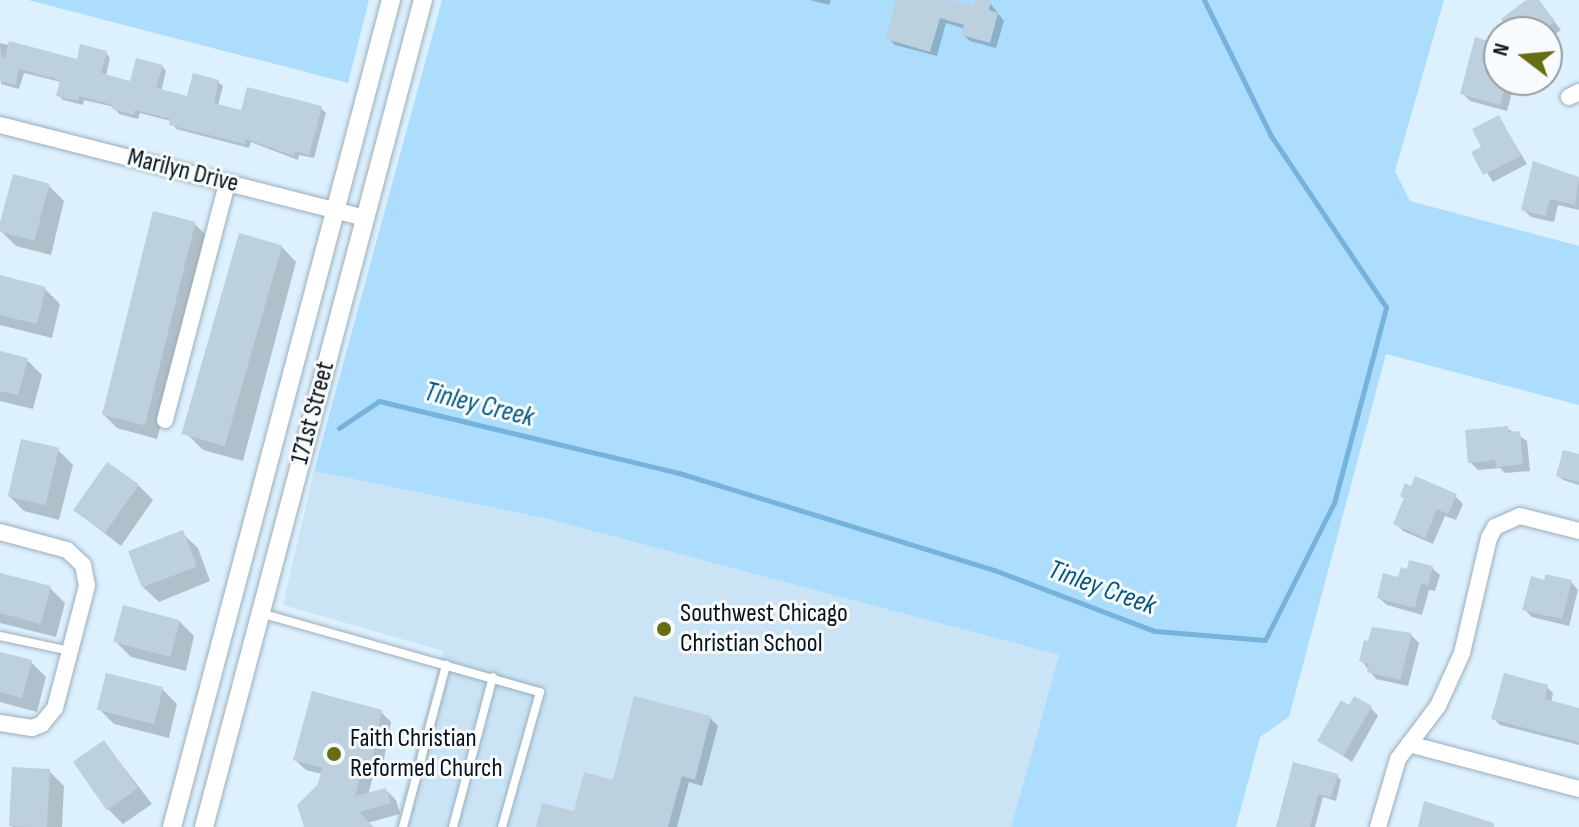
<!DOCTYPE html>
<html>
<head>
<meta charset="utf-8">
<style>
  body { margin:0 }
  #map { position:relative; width:1579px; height:827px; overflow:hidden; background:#ddf0fe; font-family:"Sofia Sans Condensed",sans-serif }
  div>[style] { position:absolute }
  .built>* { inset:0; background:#cae4f6 }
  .green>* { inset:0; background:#adddfd }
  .shadow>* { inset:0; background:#0003 }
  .stream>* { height:5px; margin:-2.5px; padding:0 2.5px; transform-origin:2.5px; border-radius:2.5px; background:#75b3dc }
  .building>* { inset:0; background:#bdd0dd; transform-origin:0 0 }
  .roads { filter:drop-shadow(0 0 2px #9baebb) drop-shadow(0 0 2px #9baebb) }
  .service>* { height:8px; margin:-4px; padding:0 4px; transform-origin:4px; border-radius:4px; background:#fff }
  .minor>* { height:16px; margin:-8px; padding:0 8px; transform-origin:8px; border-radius:8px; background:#fff }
  .tertiary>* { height:18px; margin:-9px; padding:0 9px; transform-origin:9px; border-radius:9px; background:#fff }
  .dots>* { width:22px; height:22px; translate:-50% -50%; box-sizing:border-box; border:4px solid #f7fbfd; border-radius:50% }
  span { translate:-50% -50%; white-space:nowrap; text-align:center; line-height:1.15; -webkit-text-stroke:6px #f7fbfd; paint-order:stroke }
  .street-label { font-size:26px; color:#0b1116 }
  .poi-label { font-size:26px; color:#0b1116 }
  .left { translate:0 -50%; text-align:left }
  .water-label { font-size:28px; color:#05577e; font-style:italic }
  .north { position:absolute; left:1483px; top:16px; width:80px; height:80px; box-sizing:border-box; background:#f7fbfd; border:2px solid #999da1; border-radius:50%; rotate:286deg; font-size:22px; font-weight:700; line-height:32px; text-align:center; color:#0b1116 }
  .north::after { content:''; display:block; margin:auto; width:28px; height:36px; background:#676d12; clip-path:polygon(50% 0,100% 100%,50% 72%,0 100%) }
</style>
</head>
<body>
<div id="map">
  <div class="built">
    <i style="clip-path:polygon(314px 471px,548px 519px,1059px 655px,1011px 827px,394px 827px,443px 651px,283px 605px)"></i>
  </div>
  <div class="green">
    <i style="clip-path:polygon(28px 0,369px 0,348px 83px)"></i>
    <i style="clip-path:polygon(442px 0,1444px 0,1395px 171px,1410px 201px,1579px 246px,1579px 405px,1386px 354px,1289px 717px,1260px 737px,1236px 827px,1011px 827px,1059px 655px,548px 519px,314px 471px)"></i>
  </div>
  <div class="shadow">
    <i style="clip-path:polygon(810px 0,831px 0,829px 5px)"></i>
    <i style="clip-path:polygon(898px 0,943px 0,975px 8px,977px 0,990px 3px,1004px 21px,996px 48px,970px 41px,963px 34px,965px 29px,946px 23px,937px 56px,895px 45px,888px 38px)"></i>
    <i style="clip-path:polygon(1529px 0,1537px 0,1561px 30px,1550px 38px,1554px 43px,1547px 49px,1547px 32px,1514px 32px)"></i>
    <i style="clip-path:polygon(0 43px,78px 61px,106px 53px,110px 58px,106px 76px,132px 83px,162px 66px,166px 71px,161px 92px,189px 98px,218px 82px,223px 86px,218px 106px,242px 112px,321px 108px,326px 113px,314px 158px,299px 155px,298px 160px,251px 142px,249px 148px,176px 129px,171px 121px,140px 113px,138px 119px,119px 114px,114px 107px,84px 100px,83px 105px,63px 100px,58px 95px,61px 82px,24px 73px,19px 89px,1px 84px)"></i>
    <i style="clip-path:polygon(1499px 46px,1499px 80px,1507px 80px,1505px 85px,1512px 92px,1507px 111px,1470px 101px,1462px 93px)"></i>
    <i style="clip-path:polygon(1499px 118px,1527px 164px,1493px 182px,1474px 153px,1484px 148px)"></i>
    <i style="clip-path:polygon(1535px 163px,1579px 179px,1579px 210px,1558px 205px,1554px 222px,1531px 217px,1523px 209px)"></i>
    <i style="clip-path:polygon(49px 186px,64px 201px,51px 255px,16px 246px,1px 231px)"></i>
    <i style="clip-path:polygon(195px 224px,210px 239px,157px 439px,117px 428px,102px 413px)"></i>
    <i style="clip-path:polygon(281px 246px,296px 262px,243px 461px,203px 450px,188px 435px)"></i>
    <i style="clip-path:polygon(0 277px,45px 289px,60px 304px,52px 338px,0 325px)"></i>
    <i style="clip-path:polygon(0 353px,27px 360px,42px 375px,33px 409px,0 401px)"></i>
    <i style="clip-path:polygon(1507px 428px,1527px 441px,1530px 471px,1505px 473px,1500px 468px,1478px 470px,1470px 462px)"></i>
    <i style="clip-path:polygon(58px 450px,73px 465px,59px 520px,24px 511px,9px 496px)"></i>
    <i style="clip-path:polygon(1579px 457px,1579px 485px,1563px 480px,1558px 476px)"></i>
    <i style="clip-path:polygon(138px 485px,153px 500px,121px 546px,76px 511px)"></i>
    <i style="clip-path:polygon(1455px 496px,1463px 504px,1456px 520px,1445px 516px,1433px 544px,1403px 531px,1395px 523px)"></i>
    <i style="clip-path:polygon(182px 533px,198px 548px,210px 581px,159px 602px,143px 587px)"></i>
    <i style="clip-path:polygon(1432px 568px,1440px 575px,1435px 591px,1429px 590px,1422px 615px,1387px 605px,1379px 598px)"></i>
    <i style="clip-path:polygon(0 575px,50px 588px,65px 603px,56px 637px,0 623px)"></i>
    <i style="clip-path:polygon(1546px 582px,1571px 582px,1578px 590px,1569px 626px,1532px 617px,1524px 609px)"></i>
    <i style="clip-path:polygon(179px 621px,194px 636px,186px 671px,131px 657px,116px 642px)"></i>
    <i style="clip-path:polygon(1386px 629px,1411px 635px,1419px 643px,1408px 686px,1376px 679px,1361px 660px,1370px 643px)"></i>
    <i style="clip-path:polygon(0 654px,31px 662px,46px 677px,37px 712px,0 702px)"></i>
    <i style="clip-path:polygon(1547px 687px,1553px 693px,1551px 703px,1579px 711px,1579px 745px,1500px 725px,1494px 719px)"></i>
    <i style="clip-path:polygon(162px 689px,177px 704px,169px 738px,114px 724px,99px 709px)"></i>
    <i style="clip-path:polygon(1350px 708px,1371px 708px,1378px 716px,1352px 762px,1320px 740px)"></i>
    <i style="clip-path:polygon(381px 712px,391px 722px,382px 770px,375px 769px,368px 795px,386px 790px,396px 800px,400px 814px,367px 823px,371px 827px,306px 827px,322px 774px,306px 770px,295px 760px)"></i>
    <i style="clip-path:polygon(710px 718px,718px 726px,702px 786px,689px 782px,677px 827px,538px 827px,575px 814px,614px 782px)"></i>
    <i style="clip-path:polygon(104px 742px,152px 804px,123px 824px,108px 809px)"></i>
    <i style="clip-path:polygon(49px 771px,64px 786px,62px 827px,12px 827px)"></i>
    <i style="clip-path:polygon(1337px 776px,1341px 780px,1336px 801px,1323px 797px,1315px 827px,1278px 827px)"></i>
  </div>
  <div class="stream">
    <i style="left:339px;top:428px;width:48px;rotate:-34deg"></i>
    <i style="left:379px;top:401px;width:309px;rotate:13.5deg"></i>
    <i style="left:679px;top:473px;width:330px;rotate:17.1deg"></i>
    <i style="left:994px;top:570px;width:172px;rotate:20.8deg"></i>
    <i style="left:1155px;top:631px;width:110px;rotate:4.7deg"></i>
    <i style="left:1265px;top:640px;width:153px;rotate:-63.3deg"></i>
    <i style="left:1334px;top:503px;width:203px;rotate:-75.1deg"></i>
    <i style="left:1386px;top:307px;width:206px;rotate:-123.9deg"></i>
    <i style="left:1271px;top:136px;width:152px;rotate:-116.2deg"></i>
  </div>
  <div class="building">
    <i style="clip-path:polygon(896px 0,951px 0,974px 6px,975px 0,991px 0,989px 10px,998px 13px,990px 43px,961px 35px,964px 25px,940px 18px,930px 52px,886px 39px)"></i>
    <i style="clip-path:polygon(1526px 0,1539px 0,1555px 21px,1541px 32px,1511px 32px,1501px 19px)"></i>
    <i style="clip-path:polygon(1475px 37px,1499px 44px,1499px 81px,1506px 83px,1500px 105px,1460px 94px)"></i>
    <i style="clip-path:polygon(9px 41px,77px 59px,80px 44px,107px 51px,101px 73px,130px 81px,136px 58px,163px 65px,156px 88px,187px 96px,193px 73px,219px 80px,214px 103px,241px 110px,247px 87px,322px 106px,309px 155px,295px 151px,294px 156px,246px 139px,245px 144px,169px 125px,170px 119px,135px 110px,134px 115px,112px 109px,113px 105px,79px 96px,78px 101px,56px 96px,60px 80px,19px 69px,15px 85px,0 81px,0 56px,5px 58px)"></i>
    <i style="clip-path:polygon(1499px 115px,1521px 156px,1483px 175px,1471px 152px,1481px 147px,1472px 129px)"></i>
    <i style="clip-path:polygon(1533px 161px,1579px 177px,1575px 205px,1550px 199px,1546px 216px,1521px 210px)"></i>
    <i style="left:13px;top:174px;width:38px;height:59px;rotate:15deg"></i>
    <i style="left:153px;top:211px;width:44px;height:210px;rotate:14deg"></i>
    <i style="left:239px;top:233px;width:45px;height:209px;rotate:16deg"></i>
    <i style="clip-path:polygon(0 275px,46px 287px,37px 324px,0 315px)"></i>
    <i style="clip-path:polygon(0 351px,28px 358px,18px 395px,0 391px)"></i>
    <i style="clip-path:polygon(1508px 426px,1509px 432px,1520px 431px,1523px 464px,1496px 467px,1495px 460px,1468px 463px,1465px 430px)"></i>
    <i style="left:21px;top:439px;width:39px;height:59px;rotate:13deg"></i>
    <i style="clip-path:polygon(1563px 450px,1579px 454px,1579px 482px,1556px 476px)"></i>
    <i style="left:107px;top:462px;width:39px;height:59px;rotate:35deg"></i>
    <i style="clip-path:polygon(1415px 476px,1457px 494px,1448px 514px,1437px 509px,1425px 538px,1393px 524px,1404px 498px,1400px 496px,1405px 483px,1411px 486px)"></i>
    <i style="left:183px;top:530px;width:39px;height:59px;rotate:69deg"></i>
    <i style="clip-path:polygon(1409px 560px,1433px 566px,1428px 585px,1421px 583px,1415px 608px,1377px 598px,1383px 573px,1398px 577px,1401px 567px,1407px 569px)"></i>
    <i style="clip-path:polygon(0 573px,51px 586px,41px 624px,0 613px)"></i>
    <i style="clip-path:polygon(1546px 574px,1572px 580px,1562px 619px,1522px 610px,1531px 576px,1544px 580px)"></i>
    <i style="left:123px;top:605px;width:59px;height:38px;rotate:15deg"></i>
    <i style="clip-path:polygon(1372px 627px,1412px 633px,1400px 680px,1367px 672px,1369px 664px,1359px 661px,1364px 640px,1368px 641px)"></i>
    <i style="clip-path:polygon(0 652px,32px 660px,22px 698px,0 692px)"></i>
    <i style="left:106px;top:673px;width:59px;height:38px;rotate:14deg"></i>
    <i style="clip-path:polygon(1504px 673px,1548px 685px,1545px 699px,1579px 708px,1579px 742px,1491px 719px)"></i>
    <i style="clip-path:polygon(312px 691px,382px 710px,372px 761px,365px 759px,355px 796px,386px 788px,391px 803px,359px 812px,374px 827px,304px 827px,297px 805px,318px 784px,322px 768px,293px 760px)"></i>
    <i style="clip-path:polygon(634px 696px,711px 716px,695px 780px,682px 776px,668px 827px,536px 827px,542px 803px,574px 811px,584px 772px,613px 780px)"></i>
    <i style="clip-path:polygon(1354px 696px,1372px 706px,1343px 756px,1317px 741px,1341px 700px,1349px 705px)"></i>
    <i style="left:104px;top:740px;width:59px;height:38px;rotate:55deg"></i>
    <i style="clip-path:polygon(1293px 762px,1338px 774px,1331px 797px,1318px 794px,1310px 827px,1276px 827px)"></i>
    <i style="left:12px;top:767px;width:38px;height:59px;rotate:3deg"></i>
    <i style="clip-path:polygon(1424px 801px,1494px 823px,1494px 827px,1418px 827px)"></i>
  </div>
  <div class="roads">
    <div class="service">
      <i style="left:260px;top:613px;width:291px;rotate:15.8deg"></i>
      <i style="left:540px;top:692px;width:140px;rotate:105.7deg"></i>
      <i style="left:0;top:636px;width:72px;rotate:12.1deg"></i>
      <i style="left:403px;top:827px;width:168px;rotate:-75.1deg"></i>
      <i style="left:453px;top:827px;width:155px;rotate:-75.1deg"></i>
    </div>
    <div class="minor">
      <i style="left:1569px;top:97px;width:11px;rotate:-27deg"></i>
      <i style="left:0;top:125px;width:377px;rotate:14.3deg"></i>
      <i style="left:165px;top:420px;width:245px;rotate:-75.3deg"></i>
      <i style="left:0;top:532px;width:69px;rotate:15deg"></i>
      <i style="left:67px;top:550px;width:22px;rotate:43deg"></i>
      <i style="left:83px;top:565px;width:21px;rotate:79deg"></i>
      <i style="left:87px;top:586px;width:126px;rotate:104.7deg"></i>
      <i style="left:55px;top:708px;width:21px;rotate:129deg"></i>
      <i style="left:42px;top:724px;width:11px;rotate:158deg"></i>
      <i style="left:32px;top:728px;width:32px;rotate:-171deg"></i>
      <i style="left:1409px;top:744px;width:176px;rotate:14.8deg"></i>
      <i style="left:1378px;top:827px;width:71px;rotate:-73.6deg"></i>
      <i style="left:1398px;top:759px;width:66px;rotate:-53deg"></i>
      <i style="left:1438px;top:706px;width:58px;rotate:-65.6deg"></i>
      <i style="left:1462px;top:653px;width:118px;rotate:-76.8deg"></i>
      <i style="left:1489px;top:538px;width:13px;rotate:-61deg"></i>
      <i style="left:1495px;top:527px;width:27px;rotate:-24deg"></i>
      <i style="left:1520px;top:516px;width:61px;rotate:14.3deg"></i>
    </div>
    <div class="tertiary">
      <i style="left:172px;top:827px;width:856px;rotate:-75.17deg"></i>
      <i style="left:204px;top:827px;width:856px;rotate:-75.17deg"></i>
    </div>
  </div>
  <div class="dots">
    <i style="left:664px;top:629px;background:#676d12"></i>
    <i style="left:334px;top:754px;background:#676d12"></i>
  </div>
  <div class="street-label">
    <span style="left:183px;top:171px;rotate:14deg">Marilyn Drive</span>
    <span style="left:313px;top:413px;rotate:-75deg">171st Street</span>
  </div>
  <div class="poi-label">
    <span class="left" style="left:680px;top:629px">Southwest Chicago<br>Christian School</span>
    <span class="left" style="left:350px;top:754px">Faith Christian<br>Reformed Church</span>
  </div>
  <div class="water-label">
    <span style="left:479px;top:405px;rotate:14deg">Tinley Creek</span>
    <span style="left:1102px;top:588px;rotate:20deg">Tinley Creek</span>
  </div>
  <div class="north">N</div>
</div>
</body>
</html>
